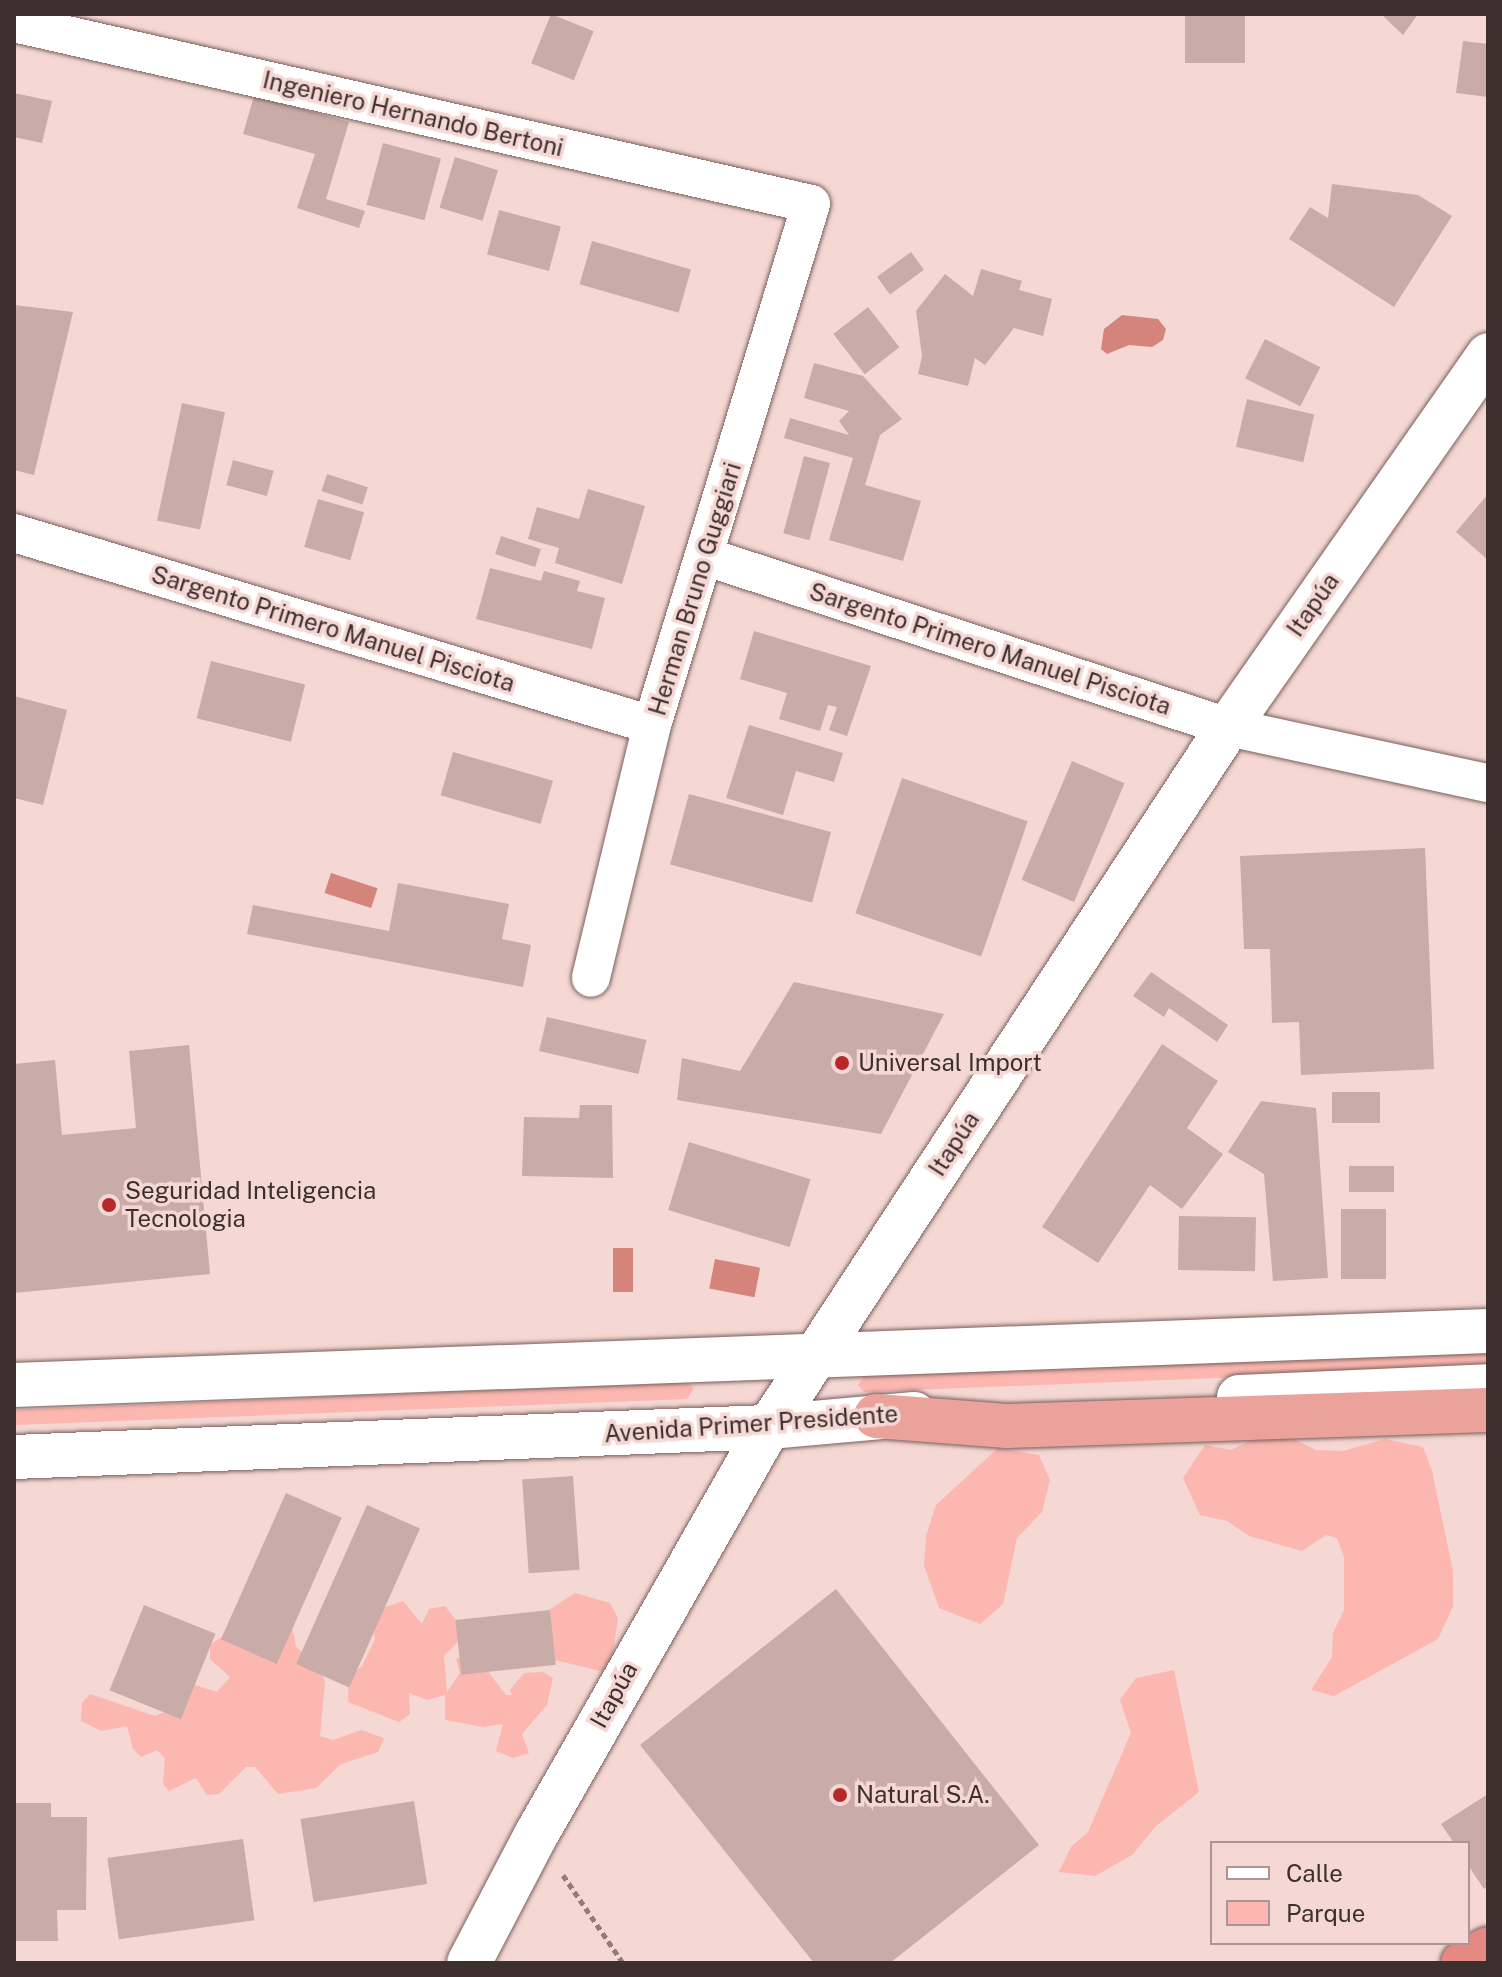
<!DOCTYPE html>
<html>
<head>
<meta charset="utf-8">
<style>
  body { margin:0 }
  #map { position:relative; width:1502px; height:1977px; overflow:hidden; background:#f5d7d3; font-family:"Public Sans",sans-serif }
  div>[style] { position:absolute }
  .green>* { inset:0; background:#fbb7b0 }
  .water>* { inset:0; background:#d5847c; transform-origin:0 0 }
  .building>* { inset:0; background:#c9aba8; transform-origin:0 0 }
  .path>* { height:5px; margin-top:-2.5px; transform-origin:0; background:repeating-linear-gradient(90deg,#907c7a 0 6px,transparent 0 10px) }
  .roads { filter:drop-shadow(0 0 2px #795f5c) drop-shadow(0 0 2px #795f5c) }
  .minor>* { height:38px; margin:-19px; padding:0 19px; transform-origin:19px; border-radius:19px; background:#fff }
  .tertiary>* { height:44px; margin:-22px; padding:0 22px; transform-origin:22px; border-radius:22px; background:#fff }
  .secondary>* { height:44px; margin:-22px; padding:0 22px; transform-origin:22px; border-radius:22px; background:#fff }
  .trunk>* { height:44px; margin:-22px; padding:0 22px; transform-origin:22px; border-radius:22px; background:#eaa29b }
  .motorway>* { height:44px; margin:-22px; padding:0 22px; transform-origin:22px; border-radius:22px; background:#e48a82 }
  .dots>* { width:22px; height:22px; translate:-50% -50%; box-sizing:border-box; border:4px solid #f5d7d3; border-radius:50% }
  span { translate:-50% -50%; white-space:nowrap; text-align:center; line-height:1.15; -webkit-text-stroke:7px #f5d7d3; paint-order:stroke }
  .street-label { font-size:24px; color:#3c302f }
  .poi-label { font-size:24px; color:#3c302f }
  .left { translate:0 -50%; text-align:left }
  .frame { position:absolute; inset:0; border:16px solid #3c302f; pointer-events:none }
  .legend { position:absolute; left:1210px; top:1841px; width:260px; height:104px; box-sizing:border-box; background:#f5d7d3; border:2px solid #ab9491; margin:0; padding:10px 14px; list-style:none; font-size:24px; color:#3c302f }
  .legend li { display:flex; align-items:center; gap:16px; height:40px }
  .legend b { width:40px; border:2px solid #ab9491 }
</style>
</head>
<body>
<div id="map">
  <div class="green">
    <i style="clip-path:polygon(1488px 1349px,1488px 1367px,864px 1392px,858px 1385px,865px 1374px)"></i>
    <i style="clip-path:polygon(687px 1382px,694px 1388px,687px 1399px,14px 1425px,14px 1410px)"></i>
    <i style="clip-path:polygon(1273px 1429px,1316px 1450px,1343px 1451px,1385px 1439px,1423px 1447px,1432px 1471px,1453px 1571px,1453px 1606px,1438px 1639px,1334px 1696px,1311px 1690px,1332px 1657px,1333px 1633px,1344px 1610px,1344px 1557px,1337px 1538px,1326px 1535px,1302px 1551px,1249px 1536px,1227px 1521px,1200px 1515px,1183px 1478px,1205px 1445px,1231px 1450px)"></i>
    <i style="clip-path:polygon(998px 1448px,1039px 1455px,1050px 1480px,1042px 1512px,1017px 1538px,1003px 1604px,980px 1624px,939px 1608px,924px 1565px,926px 1536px,936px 1505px)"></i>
    <i style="clip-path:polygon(575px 1593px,610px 1603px,618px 1618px,612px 1660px,604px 1672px,555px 1660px,549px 1610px)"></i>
    <i style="clip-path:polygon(403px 1601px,422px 1624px,429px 1609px,445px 1606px,456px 1620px,459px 1641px,444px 1656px,447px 1692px,460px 1673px,456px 1659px,464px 1656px,486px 1669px,506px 1695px,512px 1695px,510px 1690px,524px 1673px,543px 1672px,553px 1678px,547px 1705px,522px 1734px,529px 1753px,513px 1758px,496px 1751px,503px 1724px,483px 1727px,445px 1720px,445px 1695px,427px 1700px,409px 1693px,410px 1714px,399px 1722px,348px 1702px,349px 1677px,362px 1666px,375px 1639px,372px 1623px,383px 1608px)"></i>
    <i style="clip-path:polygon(292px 1627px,296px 1647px,320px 1667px,325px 1683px,320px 1736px,333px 1740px,361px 1730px,384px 1738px,378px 1752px,341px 1764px,316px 1788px,278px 1794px,255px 1767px,246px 1767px,219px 1794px,207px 1795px,196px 1778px,169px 1791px,163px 1784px,165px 1758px,157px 1750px,141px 1757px,133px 1749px,127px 1726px,102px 1731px,81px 1721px,82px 1703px,90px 1694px,155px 1716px,169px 1710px,189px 1683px,217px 1692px,230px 1677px,210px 1659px,210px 1645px,230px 1631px)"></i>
    <i style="clip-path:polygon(1174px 1670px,1199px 1792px,1156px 1826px,1132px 1855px,1095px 1876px,1059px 1872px,1071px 1847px,1088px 1832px,1131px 1733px,1120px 1700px,1136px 1678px)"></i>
  </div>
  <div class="water">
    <i style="clip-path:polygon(1122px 315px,1158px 319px,1166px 329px,1163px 340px,1152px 347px,1129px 345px,1107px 354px,1101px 349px,1104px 329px)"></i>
    <i style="left:331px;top:873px;width:49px;height:21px;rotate:18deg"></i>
    <i style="left:613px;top:1248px;width:20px;height:44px"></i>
    <i style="left:715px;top:1259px;width:46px;height:30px;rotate:11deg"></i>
  </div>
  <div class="building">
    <i style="left:551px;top:14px;width:46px;height:53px;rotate:22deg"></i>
    <i style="left:1185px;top:14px;width:60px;height:49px"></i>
    <i style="clip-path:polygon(1381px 14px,1418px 14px,1403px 35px)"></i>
    <i style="clip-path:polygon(1463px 41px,1488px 44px,1488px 97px,1456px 93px)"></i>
    <i style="clip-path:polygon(14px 93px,52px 101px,42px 143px,14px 137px)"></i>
    <i style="clip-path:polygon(254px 96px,349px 122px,326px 199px,365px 211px,359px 228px,297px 208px,315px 154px,243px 134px)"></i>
    <i style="left:383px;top:143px;width:60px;height:64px;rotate:15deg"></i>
    <i style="left:455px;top:157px;width:45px;height:53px;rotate:17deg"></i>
    <i style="clip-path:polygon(1332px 184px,1418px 195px,1452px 216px,1394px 307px,1289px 239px,1310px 207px,1328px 218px)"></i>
    <i style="left:499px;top:210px;width:64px;height:46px;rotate:15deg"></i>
    <i style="left:592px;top:241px;width:103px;height:45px;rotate:16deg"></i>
    <i style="left:911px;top:252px;width:22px;height:42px;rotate:54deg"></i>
    <i style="clip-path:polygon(981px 269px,1022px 281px,1019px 290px,1052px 299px,1043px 336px,1014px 328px,985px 365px,975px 358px,968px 386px,918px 374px,922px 356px,916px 311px,945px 274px,973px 296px)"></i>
    <i style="clip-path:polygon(14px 305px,73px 312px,34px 475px,14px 470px)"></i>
    <i style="left:868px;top:307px;width:51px;height:44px;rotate:52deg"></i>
    <i style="left:1265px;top:339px;width:62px;height:44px;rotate:27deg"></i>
    <i style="clip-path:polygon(814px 363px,863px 376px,902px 419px,880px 435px,865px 485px,921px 501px,903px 561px,829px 540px,853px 458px,784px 438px,790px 418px,849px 435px,839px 421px,849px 411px,804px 398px)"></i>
    <i style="left:1247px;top:399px;width:69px;height:49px;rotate:13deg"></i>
    <i style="left:182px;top:403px;width:44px;height:120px;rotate:12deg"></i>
    <i style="left:804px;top:456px;width:27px;height:80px;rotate:15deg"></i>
    <i style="left:233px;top:460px;width:42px;height:26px;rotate:15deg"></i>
    <i style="left:327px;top:474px;width:43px;height:18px;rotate:18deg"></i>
    <i style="clip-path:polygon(588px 489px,645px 506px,622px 584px,555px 563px,559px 548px,528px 539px,537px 507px,579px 519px)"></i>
    <i style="clip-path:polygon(1488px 494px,1488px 560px,1456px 532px)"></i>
    <i style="left:318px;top:499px;width:48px;height:50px;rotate:16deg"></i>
    <i style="left:501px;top:536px;width:42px;height:19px;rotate:18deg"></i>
    <i style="clip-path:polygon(490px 568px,541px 581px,544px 571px,580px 581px,577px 591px,605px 598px,592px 649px,476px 619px)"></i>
    <i style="clip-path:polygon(754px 631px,871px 666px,847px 736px,829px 730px,837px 707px,828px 705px,820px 731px,779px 719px,787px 693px,740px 679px)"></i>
    <i style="left:211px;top:661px;width:97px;height:59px;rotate:14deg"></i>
    <i style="clip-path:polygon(14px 696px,67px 710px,43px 805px,14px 798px)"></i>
    <i style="clip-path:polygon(749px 725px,843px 753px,834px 782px,796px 771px,783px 815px,726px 798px)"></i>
    <i style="left:453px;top:752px;width:104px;height:45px;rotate:16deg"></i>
    <i style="left:1072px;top:761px;width:57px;height:129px;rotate:23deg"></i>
    <i style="left:902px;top:778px;width:133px;height:143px;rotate:19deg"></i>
    <i style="left:689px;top:794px;width:147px;height:73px;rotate:15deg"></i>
    <i style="clip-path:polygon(1425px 848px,1434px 1069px,1301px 1075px,1299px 1022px,1272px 1023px,1270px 949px,1244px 949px,1240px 856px)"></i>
    <i style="clip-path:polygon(398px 883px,509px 904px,502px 939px,531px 945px,523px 987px,247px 934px,253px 905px,389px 931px)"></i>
    <i style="clip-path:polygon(1151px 972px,1228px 1025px,1217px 1042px,1169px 1008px,1164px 1017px,1133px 996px)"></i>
    <i style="clip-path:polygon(794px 982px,944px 1014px,881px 1134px,677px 1100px,682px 1058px,740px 1071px)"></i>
    <i style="left:547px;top:1017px;width:102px;height:35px;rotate:13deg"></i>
    <i style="clip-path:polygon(1162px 1044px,1218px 1081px,1187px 1128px,1223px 1154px,1182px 1209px,1150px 1185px,1098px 1263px,1042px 1227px)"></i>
    <i style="clip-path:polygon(189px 1045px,210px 1274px,14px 1293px,14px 1064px,55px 1060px,62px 1135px,136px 1128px,129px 1051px)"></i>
    <i style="left:1332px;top:1092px;width:48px;height:31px"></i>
    <i style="clip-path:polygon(1261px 1101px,1316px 1108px,1328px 1278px,1273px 1281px,1264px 1174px,1228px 1152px)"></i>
    <i style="clip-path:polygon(580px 1105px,612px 1105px,613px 1178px,522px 1176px,524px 1117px,579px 1118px)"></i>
    <i style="left:689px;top:1142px;width:127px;height:71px;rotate:17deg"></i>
    <i style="left:1349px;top:1166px;width:45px;height:26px"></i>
    <i style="left:1341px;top:1209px;width:45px;height:70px"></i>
    <i style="left:1179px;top:1216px;width:77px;height:54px;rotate:1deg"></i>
    <i style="left:573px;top:1476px;width:94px;height:51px;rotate:86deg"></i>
    <i style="left:286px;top:1493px;width:61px;height:160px;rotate:24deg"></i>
    <i style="left:367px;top:1505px;width:58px;height:174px;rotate:24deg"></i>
    <i style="clip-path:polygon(836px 1589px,1039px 1845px,890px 1963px,814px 1963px,640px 1745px)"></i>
    <i style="left:144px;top:1605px;width:77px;height:92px;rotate:22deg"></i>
    <i style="left:550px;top:1610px;width:55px;height:95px;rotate:84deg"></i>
    <i style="clip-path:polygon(1488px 1794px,1488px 1886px,1484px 1889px,1468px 1865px,1468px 1843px,1454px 1843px,1441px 1824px)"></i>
    <i style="left:414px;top:1801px;width:84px;height:115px;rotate:81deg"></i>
    <i style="clip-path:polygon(14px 1803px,51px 1803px,51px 1817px,87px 1817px,86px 1910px,57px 1910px,58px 1941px,14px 1941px)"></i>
    <i style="left:243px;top:1839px;width:82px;height:137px;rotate:82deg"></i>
  </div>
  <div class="path">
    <i style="left:563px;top:1875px;width:107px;rotate:55.7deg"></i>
  </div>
  <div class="roads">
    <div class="minor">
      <i style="left:14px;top:23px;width:817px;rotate:12.79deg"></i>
      <i style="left:811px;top:204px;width:545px;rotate:106.97deg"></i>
      <i style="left:652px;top:725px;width:260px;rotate:103.6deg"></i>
      <i style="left:14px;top:533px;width:666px;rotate:16.75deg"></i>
      <i style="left:707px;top:557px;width:548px;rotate:18.07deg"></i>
      <i style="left:1228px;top:727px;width:266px;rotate:12.2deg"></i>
    </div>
    <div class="tertiary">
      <i style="left:469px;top:1963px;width:144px;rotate:-62.4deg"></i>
      <i style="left:536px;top:1835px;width:470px;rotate:-60.3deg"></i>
      <i style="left:769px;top:1427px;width:837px;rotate:-56.75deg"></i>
      <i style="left:1228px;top:727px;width:454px;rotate:-55deg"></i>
    </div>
    <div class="secondary">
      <i style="left:14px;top:1385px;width:1475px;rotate:-2.1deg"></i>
      <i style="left:1239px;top:1397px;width:249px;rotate:-2.5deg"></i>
      <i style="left:14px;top:1457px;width:756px;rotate:-2.28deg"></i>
      <i style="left:769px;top:1427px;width:146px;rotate:-5.1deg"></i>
    </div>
    <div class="trunk">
      <i style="left:876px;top:1416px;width:131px;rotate:4.4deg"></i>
      <i style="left:1007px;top:1426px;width:481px;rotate:-1.9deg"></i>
    </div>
    <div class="motorway">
      <i style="left:1463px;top:1963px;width:29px;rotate:-29deg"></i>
    </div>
  </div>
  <div class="dots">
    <i style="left:842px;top:1063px;background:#b82829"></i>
    <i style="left:109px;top:1205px;background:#b82829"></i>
    <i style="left:840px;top:1795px;background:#b82829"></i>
  </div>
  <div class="street-label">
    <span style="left:413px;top:114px;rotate:13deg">Ingeniero Hernando Bertoni</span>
    <span style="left:695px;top:589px;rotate:-73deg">Herman Bruno Guggiari</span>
    <span style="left:1313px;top:605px;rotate:-55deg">Itapúa</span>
    <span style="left:333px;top:629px;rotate:17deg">Sargento Primero Manuel Pisciota</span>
    <span style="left:990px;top:649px;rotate:18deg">Sargento Primero Manuel Pisciota</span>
    <span style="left:954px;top:1144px;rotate:-57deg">Itapúa</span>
    <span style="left:751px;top:1424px;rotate:-4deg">Avenida Primer Presidente</span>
    <span style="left:614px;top:1695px;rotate:-61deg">Itapúa</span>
  </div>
  <div class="poi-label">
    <span class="left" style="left:858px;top:1063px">Universal Import</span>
    <span class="left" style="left:125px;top:1205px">Seguridad Inteligencia<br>Tecnologia</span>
    <span class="left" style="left:856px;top:1795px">Natural S.A.</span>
  </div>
  <div class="frame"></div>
  <ul class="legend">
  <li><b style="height:10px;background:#fff"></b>Calle</li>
  <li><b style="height:22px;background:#fbb7b0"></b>Parque</li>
  </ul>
</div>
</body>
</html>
